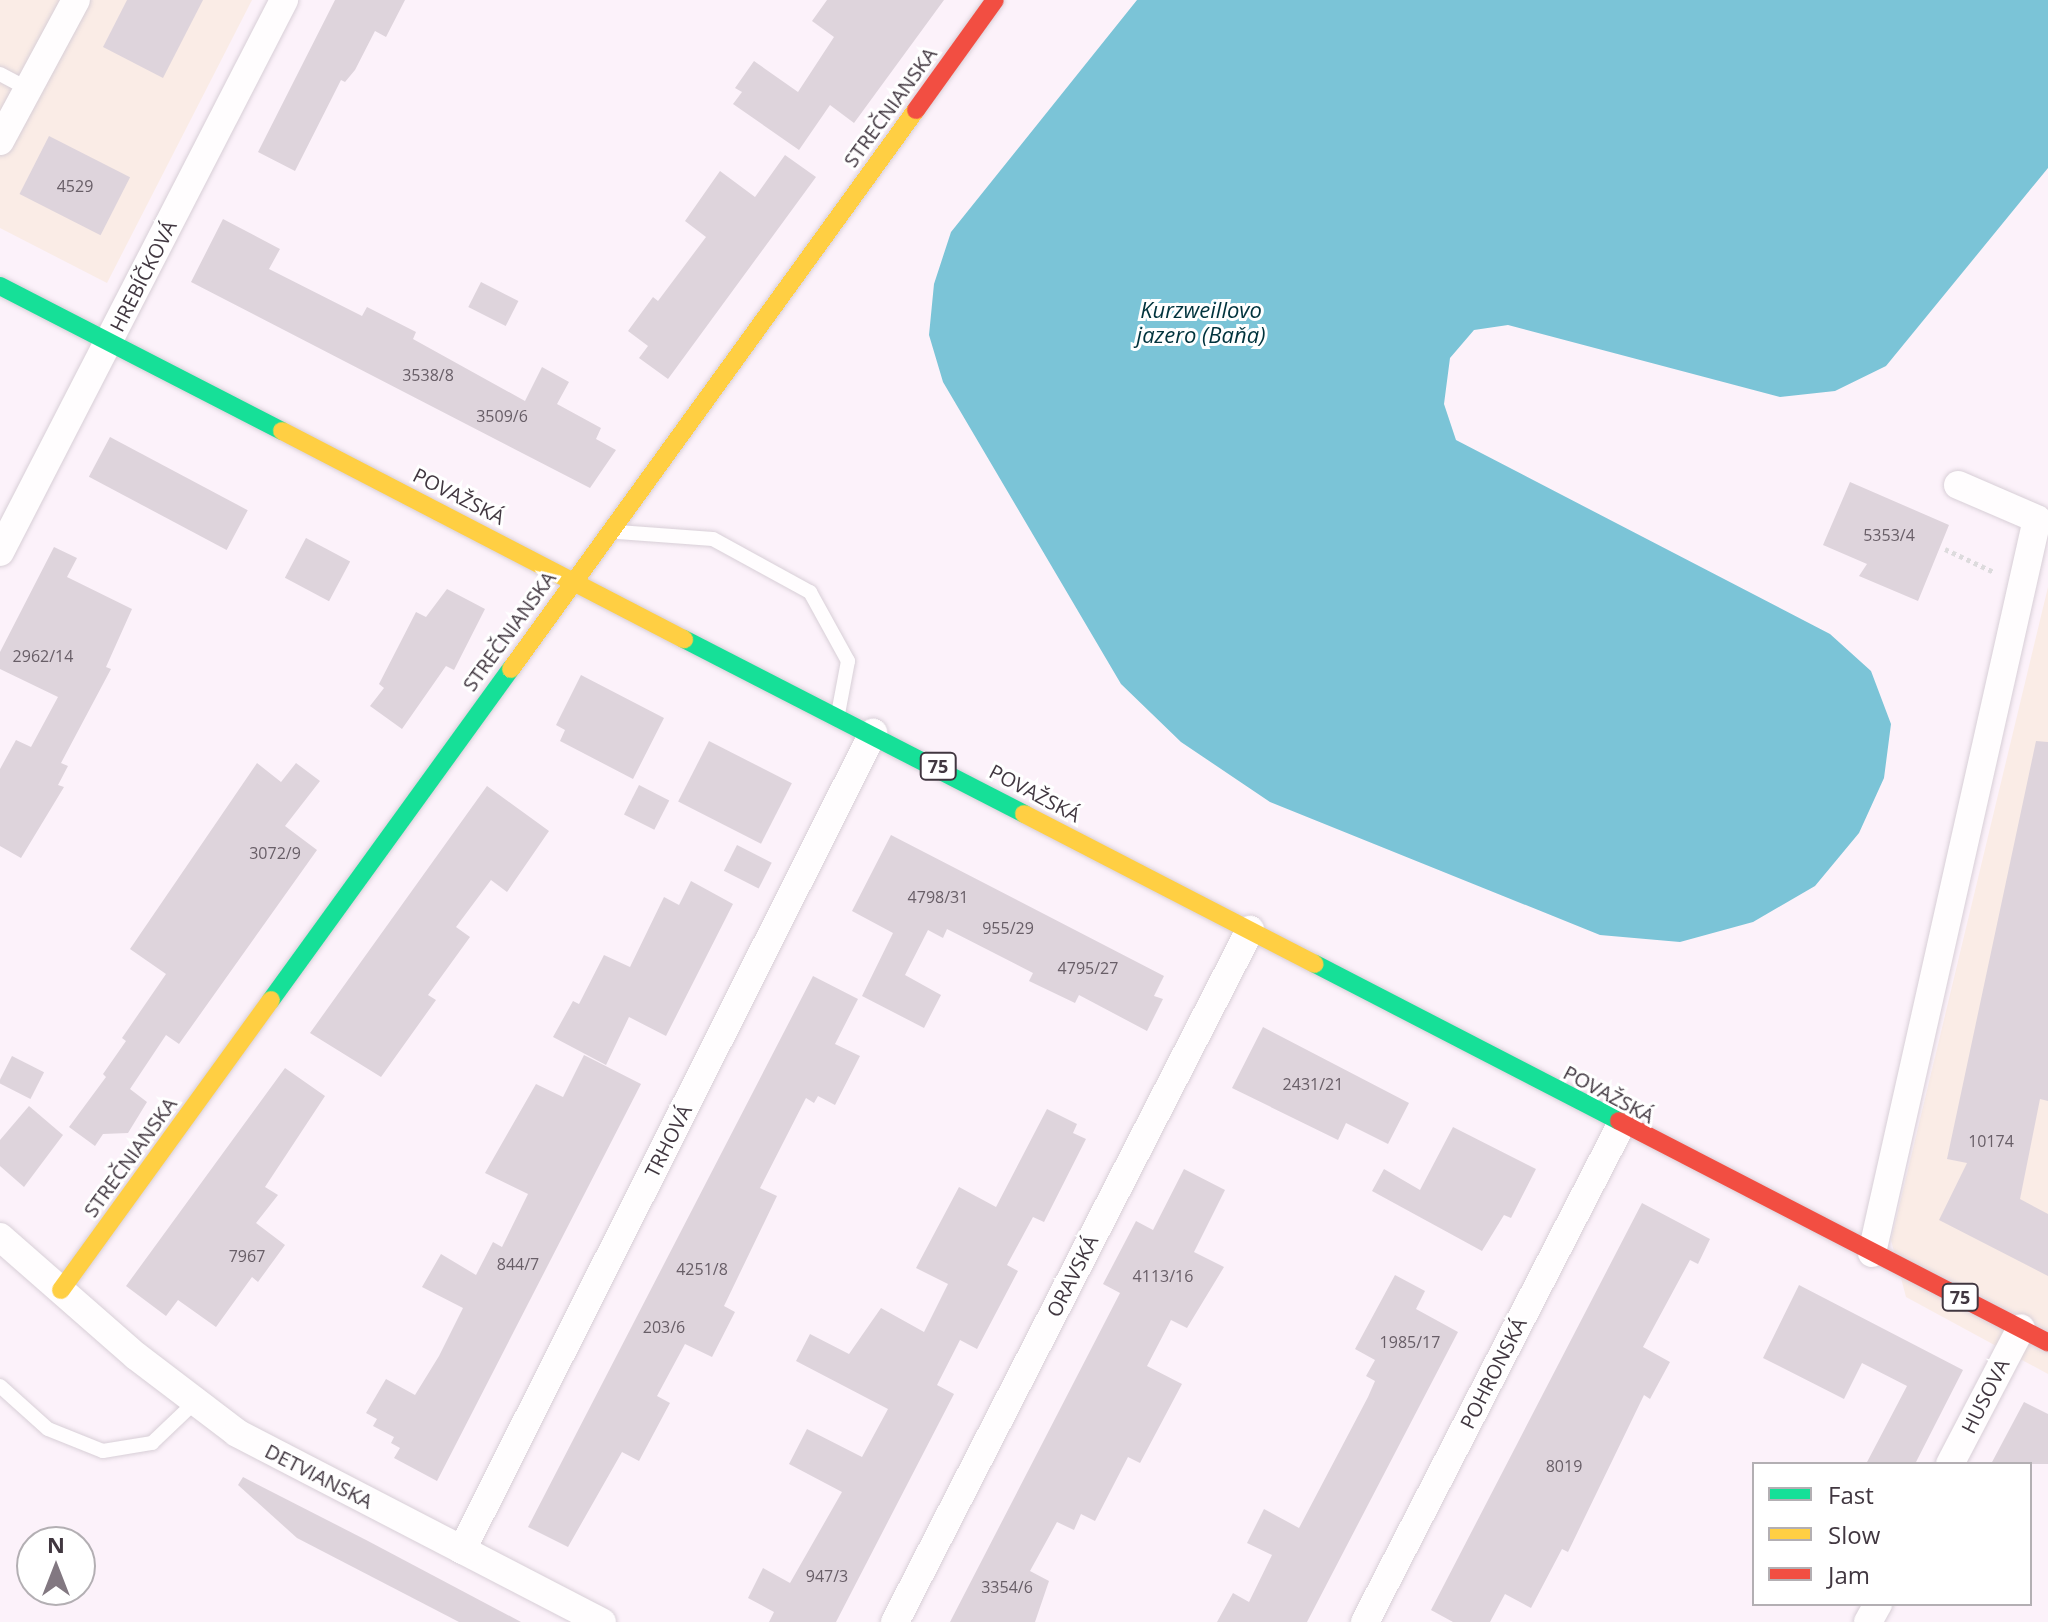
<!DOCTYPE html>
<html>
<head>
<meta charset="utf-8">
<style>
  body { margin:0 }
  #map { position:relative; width:2048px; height:1622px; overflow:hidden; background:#fcf2fa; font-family:"Open Sans",sans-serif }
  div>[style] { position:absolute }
  .industrial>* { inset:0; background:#faece6 }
  .water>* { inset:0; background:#7bc4d7 }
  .building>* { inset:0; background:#ded4dc; transform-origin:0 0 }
  .path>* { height:5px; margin-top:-2.5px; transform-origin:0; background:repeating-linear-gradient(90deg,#dddbdd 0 4px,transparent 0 8px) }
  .roads { filter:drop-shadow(0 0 2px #d8cfd7) drop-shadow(0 0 2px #d8cfd7) }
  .lane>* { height:14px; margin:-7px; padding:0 7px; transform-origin:7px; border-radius:7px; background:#fffdfe }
  .street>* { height:28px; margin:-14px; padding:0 14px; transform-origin:14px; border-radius:14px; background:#fffdfe }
  .fast>* { height:18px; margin:-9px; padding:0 9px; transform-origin:9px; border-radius:9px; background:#16e098 }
  .slow>* { height:18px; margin:-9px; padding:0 9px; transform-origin:9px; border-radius:9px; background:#ffcf43 }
  .jam>* { height:18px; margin:-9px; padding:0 9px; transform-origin:9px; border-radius:9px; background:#f24e42 }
  span { translate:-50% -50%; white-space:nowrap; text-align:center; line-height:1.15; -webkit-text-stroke:6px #fff; paint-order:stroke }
  .number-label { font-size:16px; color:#685e67 }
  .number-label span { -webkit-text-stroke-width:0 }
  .shield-label span { padding:2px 6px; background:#fff; border:2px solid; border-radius:6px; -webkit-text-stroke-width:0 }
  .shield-label { font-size:18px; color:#413740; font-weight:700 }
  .street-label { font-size:20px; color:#413740 }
  .water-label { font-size:22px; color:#00333d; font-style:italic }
  .legend { position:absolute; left:1752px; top:1462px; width:280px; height:144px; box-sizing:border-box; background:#fff; border:2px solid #b3afb3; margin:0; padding:10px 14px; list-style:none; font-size:24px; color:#413740 }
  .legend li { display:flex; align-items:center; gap:16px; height:40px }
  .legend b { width:40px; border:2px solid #b3afb3 }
  .north { position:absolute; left:16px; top:1526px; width:80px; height:80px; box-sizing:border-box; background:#fff; border:2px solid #b3afb3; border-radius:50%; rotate:0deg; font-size:22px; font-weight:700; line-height:32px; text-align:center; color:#413740 }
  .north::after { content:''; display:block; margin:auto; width:28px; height:36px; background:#827881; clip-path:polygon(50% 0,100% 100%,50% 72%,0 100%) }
</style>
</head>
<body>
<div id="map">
  <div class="industrial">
    <i style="clip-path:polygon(0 0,252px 0,107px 283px,0 228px)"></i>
    <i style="clip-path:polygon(2048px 587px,2048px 1374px,1906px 1297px,1891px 1240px)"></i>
  </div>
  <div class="water">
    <i style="clip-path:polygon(1137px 0,2048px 0,2048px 168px,1886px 366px,1835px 391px,1780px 397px,1508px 325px,1474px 330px,1450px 358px,1444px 404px,1456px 440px,1830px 634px,1871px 671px,1891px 724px,1884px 778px,1859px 833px,1815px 886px,1753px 922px,1680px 942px,1600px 935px,1270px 802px,1181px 742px,1121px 684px,943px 382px,929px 335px,934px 284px,951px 232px)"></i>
  </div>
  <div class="building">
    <i style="clip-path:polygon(127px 0,203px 0,163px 78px,103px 47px)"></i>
    <i style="clip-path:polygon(335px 0,405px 0,386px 37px,375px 31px,355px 70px,345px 82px,341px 80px,295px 171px,258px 152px)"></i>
    <i style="clip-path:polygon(827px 0,944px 0,854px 123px,830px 105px,799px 150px,733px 104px,742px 92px,735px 88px,754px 61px,798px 92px,834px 37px,812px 21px)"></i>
    <i style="left:49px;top:136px;width:91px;height:65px;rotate:27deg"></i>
    <i style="clip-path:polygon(785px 155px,816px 177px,668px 379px,639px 358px,648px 346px,628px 331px,653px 297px,658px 301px,706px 237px,685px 221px,720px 171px,755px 197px)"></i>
    <i style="clip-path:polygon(223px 219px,280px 249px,269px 269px,362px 316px,367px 307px,416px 332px,413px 339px,525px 401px,542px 367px,569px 382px,557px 404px,601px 428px,596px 439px,616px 450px,590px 488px,191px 282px)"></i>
    <i style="left:481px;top:282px;width:42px;height:28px;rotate:27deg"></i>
    <i style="left:110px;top:437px;width:156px;height:45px;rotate:28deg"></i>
    <i style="clip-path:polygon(1850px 482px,1949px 525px,1918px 601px,1859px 576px,1867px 564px,1823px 545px)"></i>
    <i style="left:306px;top:538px;width:50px;height:45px;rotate:28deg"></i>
    <i style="clip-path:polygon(54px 547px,77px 558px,67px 577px,132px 609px,106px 667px,111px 669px,61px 763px,68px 766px,58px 785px,64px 787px,21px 858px,0 846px,0 769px,16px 740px,31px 747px,58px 697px,0 669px,0 652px)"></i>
    <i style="clip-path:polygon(447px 589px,485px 609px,454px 670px,446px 666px,402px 729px,370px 706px,384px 688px,379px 684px,416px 612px,426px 617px)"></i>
    <i style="clip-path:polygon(581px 675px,664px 718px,633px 779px,560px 741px,565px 730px,556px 725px)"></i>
    <i style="left:709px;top:741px;width:93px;height:68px;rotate:27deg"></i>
    <i style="clip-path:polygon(2036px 741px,2048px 742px,2048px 1101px,2040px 1099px,2020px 1199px,2048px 1214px,2048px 1276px,1939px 1220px,1967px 1163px,1947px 1159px)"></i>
    <i style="clip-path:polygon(257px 763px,281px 782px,296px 763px,320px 781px,285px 826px,317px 850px,179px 1044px,166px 1035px,130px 1089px,147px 1102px,128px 1133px,103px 1134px,95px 1146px,69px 1127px,106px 1077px,103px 1074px,126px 1041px,122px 1038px,166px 974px,130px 949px)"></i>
    <i style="left:639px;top:785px;width:34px;height:33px;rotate:27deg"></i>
    <i style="clip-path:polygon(487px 786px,549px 831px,507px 892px,491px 880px,456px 927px,470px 937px,428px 995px,436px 1000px,381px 1077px,310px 1033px)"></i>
    <i style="clip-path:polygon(891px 835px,1164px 976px,1154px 996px,1163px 999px,1147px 1031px,1079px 995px,1075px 1003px,1029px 981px,1033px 973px,947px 929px,943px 938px,928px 930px,905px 975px,941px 995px,924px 1028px,862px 996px,893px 933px,852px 911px)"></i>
    <i style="left:737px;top:845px;width:39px;height:29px;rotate:27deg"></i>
    <i style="clip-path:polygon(691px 881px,733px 904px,666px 1036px,629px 1017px,606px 1065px,553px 1037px,573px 1001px,579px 1004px,604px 955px,630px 967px,664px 897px,679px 905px)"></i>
    <i style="clip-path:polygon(813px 976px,858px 999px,835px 1044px,860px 1056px,835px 1105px,818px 1096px,814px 1103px,806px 1098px,760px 1188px,777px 1196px,724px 1306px,735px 1312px,712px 1357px,685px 1344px,657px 1396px,670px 1403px,639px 1461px,622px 1452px,568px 1547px,528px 1527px)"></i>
    <i style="clip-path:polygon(1263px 1027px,1409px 1103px,1388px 1144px,1346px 1123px,1338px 1140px,1232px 1088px)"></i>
    <i style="clip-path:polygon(584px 1055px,641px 1084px,437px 1481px,394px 1458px,400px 1448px,391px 1443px,394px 1437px,373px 1426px,377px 1419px,366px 1413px,386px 1379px,415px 1395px,439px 1356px,463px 1308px,422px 1287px,441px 1254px,476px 1275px,493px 1242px,502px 1247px,528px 1194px,485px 1173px,536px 1084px,563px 1097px)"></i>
    <i style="left:12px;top:1056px;width:36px;height:30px;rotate:27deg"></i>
    <i style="clip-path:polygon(285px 1068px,325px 1096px,265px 1187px,278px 1195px,256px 1223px,285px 1245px,258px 1282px,252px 1277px,216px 1327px,178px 1300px,166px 1316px,126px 1286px)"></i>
    <i style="clip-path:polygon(29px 1106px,63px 1135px,24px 1187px,0 1166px,0 1140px)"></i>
    <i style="clip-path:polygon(1047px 1109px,1077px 1124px,1073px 1133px,1086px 1139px,1044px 1222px,1033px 1217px,1007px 1265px,1018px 1271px,977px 1349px,960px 1340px,937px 1385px,954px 1394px,836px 1622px,769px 1622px,774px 1612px,748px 1598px,763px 1568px,790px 1583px,842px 1492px,789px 1464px,807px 1429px,862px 1457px,888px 1409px,796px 1361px,810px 1334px,849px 1354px,881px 1308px,924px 1332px,948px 1284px,916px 1268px,959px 1187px,996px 1207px)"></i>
    <i style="clip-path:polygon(1453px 1127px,1536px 1169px,1511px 1218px,1504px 1215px,1482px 1251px,1372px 1191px,1384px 1169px,1420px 1190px)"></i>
    <i style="clip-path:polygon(1184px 1169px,1225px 1190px,1194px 1252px,1224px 1267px,1187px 1328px,1171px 1320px,1147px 1366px,1182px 1384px,1140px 1463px,1128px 1457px,1095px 1521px,1081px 1514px,1074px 1530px,1057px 1522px,1030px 1571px,1049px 1581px,1035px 1622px,950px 1622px,1120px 1293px,1103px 1284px,1136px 1221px,1153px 1230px)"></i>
    <i style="clip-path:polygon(1642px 1203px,1710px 1239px,1698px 1264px,1690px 1260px,1643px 1347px,1670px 1362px,1650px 1399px,1644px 1395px,1568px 1552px,1562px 1549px,1531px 1608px,1505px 1594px,1490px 1622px,1453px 1622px,1431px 1610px)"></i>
    <i style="clip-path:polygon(1395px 1275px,1425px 1291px,1416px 1309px,1458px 1332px,1307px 1622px,1217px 1622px,1233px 1593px,1249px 1602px,1272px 1555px,1247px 1543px,1264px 1509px,1299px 1528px,1368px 1397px,1375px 1381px,1366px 1376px,1375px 1360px,1355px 1349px)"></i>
    <i style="clip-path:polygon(1799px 1285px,1963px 1370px,1915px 1464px,1866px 1464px,1907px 1386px,1862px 1363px,1844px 1399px,1763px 1358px)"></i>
    <i style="clip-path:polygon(2024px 1402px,2048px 1414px,2048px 1464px,1991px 1464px)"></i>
    <i style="clip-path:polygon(243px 1477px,368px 1541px,521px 1622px,459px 1622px,297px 1538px,238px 1485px)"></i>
  </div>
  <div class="path">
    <i style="left:1945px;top:549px;width:54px;rotate:25.1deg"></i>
  </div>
  <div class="roads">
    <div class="lane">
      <i style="left:0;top:74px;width:32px;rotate:28deg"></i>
      <i style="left:618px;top:532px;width:95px;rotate:4.2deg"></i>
      <i style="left:713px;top:539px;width:111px;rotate:28.7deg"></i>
      <i style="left:810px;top:592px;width:79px;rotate:61.2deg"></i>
      <i style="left:848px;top:661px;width:54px;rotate:100.7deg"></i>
      <i style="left:0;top:1386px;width:64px;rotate:41.9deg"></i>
      <i style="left:48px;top:1429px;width:59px;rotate:21.8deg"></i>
      <i style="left:103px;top:1451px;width:50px;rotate:-9.3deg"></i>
      <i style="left:152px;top:1443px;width:58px;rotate:-43.6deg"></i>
    </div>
    <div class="street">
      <i style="left:0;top:141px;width:160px;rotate:-61.7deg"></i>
      <i style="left:0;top:552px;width:621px;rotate:-62.77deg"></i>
      <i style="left:0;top:1237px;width:181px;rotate:41.2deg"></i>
      <i style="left:136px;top:1356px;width:127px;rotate:37.3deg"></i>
      <i style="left:237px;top:1433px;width:411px;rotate:27.4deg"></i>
      <i style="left:1872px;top:1253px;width:752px;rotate:-77.33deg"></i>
      <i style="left:2037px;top:519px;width:86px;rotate:-156.7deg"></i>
      <i style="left:1950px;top:1464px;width:153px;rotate:-62.4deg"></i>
      <i style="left:462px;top:1550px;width:915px;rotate:-63.29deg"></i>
      <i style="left:895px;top:1622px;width:778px;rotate:-62.84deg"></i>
      <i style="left:1365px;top:1622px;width:559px;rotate:-62.75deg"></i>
      <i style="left:1868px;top:1622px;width:21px;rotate:-61deg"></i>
    </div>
    <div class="fast">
      <i style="left:0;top:286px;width:317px;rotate:27.2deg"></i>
      <i style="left:684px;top:639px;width:382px;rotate:27.2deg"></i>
      <i style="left:1315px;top:964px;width:342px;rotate:27.3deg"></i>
      <i style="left:271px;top:1000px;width:409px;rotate:-54.1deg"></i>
    </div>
    <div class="slow">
      <i style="left:282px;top:431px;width:453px;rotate:27.4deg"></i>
      <i style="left:511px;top:669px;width:690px;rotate:-54.08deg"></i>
      <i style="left:1024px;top:814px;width:327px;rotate:27.3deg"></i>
      <i style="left:61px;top:1290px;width:358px;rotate:-54.1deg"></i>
    </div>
    <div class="jam">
      <i style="left:916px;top:110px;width:135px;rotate:-54.3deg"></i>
      <i style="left:1619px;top:1121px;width:483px;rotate:27.3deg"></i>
    </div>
  </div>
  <div class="number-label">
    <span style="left:75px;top:186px">4529</span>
    <span style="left:428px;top:375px">3538/8</span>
    <span style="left:502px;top:416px">3509/6</span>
    <span style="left:1889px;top:535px">5353/4</span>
    <span style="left:43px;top:656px">2962/14</span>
    <span style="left:275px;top:853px">3072/9</span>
    <span style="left:938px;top:897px">4798/31</span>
    <span style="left:1008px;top:928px">955/29</span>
    <span style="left:1088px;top:968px">4795/27</span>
    <span style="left:1313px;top:1084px">2431/21</span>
    <span style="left:1991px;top:1141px">10174</span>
    <span style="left:247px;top:1256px">7967</span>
    <span style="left:518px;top:1264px">844/7</span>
    <span style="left:702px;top:1269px">4251/8</span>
    <span style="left:1163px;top:1276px">4113/16</span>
    <span style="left:664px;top:1327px">203/6</span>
    <span style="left:1410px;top:1342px">1985/17</span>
    <span style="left:1564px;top:1466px">8019</span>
    <span style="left:827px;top:1576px">947/3</span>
    <span style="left:1007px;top:1587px">3354/6</span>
  </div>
  <div class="shield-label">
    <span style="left:938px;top:766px">75</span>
    <span style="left:1960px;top:1297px">75</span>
  </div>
  <div class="street-label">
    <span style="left:890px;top:107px;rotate:-54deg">STREČNIANSKA</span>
    <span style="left:143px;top:276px;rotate:-63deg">HREBÍČKOVÁ</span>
    <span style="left:459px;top:496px;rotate:27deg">POVAŽSKÁ</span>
    <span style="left:509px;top:631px;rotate:-54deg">STREČNIANSKA</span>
    <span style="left:1035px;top:793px;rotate:28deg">POVAŽSKÁ</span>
    <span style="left:1609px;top:1094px;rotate:28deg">POVAŽSKÁ</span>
    <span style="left:668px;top:1141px;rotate:-63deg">TRHOVÁ</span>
    <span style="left:130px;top:1157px;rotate:-54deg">STREČNIANSKA</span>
    <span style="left:1072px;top:1276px;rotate:-63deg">ORAVSKÁ</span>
    <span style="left:1493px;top:1373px;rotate:-63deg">POHRONSKÁ</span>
    <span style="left:1985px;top:1396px;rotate:-63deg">HUSOVA</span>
    <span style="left:319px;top:1476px;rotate:27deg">DETVIANSKA</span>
  </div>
  <div class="water-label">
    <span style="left:1201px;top:322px">Kurzweillovo<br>jazero (Baňa)</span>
  </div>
  <ul class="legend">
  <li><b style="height:10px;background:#16e098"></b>Fast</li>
  <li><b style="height:10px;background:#ffcf43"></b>Slow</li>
  <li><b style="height:10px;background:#f24e42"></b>Jam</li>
  </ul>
  <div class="north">N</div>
</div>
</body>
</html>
